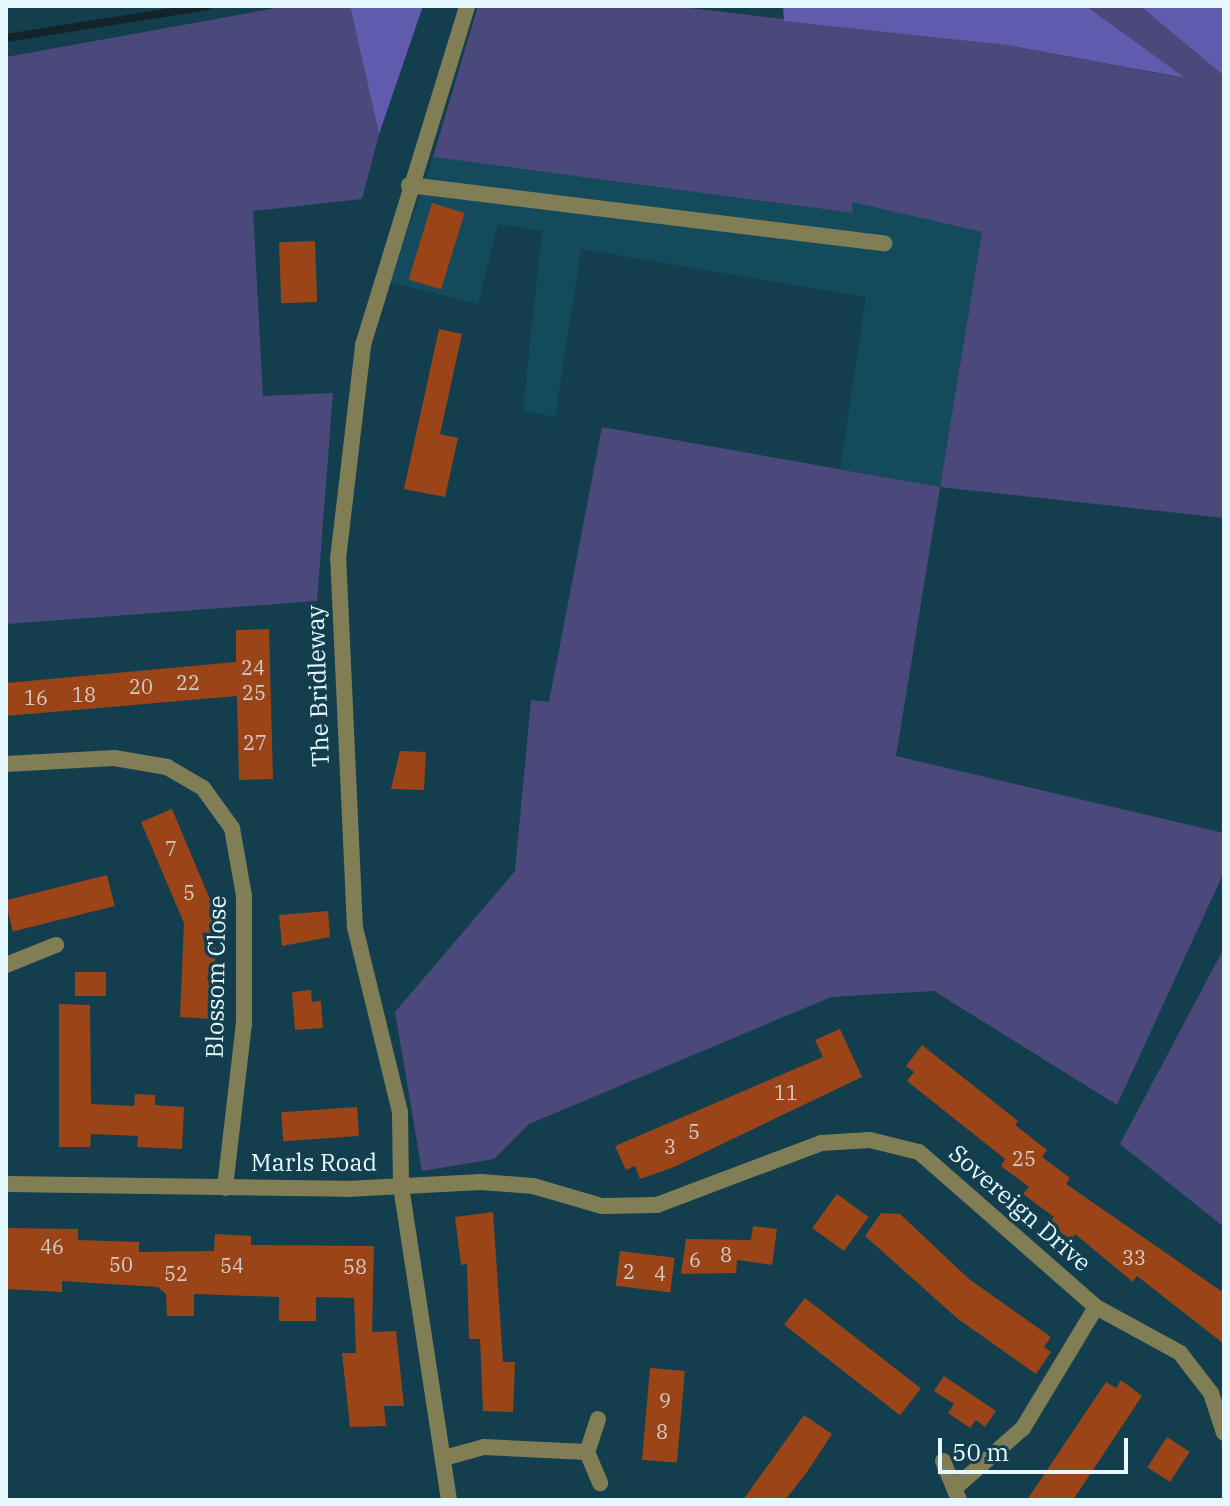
<!DOCTYPE html>
<html>
<head>
<meta charset="utf-8">
<style>
  body { margin:0 }
  #map { position:relative; width:1230px; height:1506px; overflow:hidden; background:#133e4d; font-family:"IBM Plex Serif",serif }
  div>[style] { position:absolute }
  .built>* { inset:0; background:#134b5c }
  .green>* { inset:0; background:#4b497b }
  .forest>* { inset:0; background:#615bae }
  .stream>* { height:8px; margin:-4px; padding:0 4px; transform-origin:4px; border-radius:4px; background:#122329 }
  .building>* { inset:0; background:#9b4418; transform-origin:0 0 }
  .minor>* { height:16px; margin:-8px; padding:0 8px; transform-origin:8px; border-radius:8px; background:#817e56 }
  span { translate:-50% -50%; white-space:nowrap; text-align:center; line-height:1.15; -webkit-text-stroke:7px #133e4d; paint-order:stroke }
  .number-label { font-size:20px; color:#d3cbc5 }
  .number-label span { -webkit-text-stroke-width:0 }
  .street-label { font-size:24px; color:#e6f8ff }
  .frame { position:absolute; inset:0; border:8px solid #e6f8ff; pointer-events:none }
  .scale { position:absolute; left:938px; top:1438px; width:190px; height:36px; box-sizing:border-box; border:4px solid #e6f8ff; border-top:0; padding-left:10px; font-size:24px; line-height:28px; white-space:nowrap; color:#e6f8ff; -webkit-text-stroke:6px #133e4d; paint-order:stroke }
</style>
</head>
<body>
<div id="map">
  <div class="built">
    <i style="clip-path:polygon(433px 157px,852px 213px,851px 202px,982px 231px,940px 487px,840px 469px,866px 297px,581px 249px,555px 417px,523px 410px,542px 231px,498px 224px,478px 304px,390px 282px)"></i>
  </div>
  <div class="green">
    <i style="clip-path:polygon(287px 6px,350px 6px,379px 134px,362px 199px,253px 211px,263px 396px,333px 393px,317px 601px,6px 624px,6px 57px)"></i>
    <i style="clip-path:polygon(478px 6px,672px 6px,1007px 45px,1183px 78px,1086px 6px,1140px 6px,1224px 76px,1224px 518px,940px 487px,896px 756px,1224px 833px,1224px 872px,1117px 1105px,934px 991px,831px 997px,529px 1124px,494px 1159px,422px 1171px,395px 1012px,515px 871px,531px 700px,549px 702px,602px 427px,940px 487px,982px 232px,852px 202px,853px 213px,433px 157px)"></i>
    <i style="clip-path:polygon(1224px 948px,1224px 1227px,1120px 1144px)"></i>
  </div>
  <div class="forest">
    <i style="clip-path:polygon(350px 6px,423px 6px,379px 134px)"></i>
    <i style="clip-path:polygon(783px 6px,1086px 6px,1185px 78px,1007px 45px,784px 21px)"></i>
    <i style="clip-path:polygon(1140px 6px,1224px 6px,1224px 76px)"></i>
  </div>
  <div class="stream">
    <i style="left:6px;top:38px;width:204px;rotate:-9deg"></i>
  </div>
  <div class="building">
    <i style="left:432px;top:203px;width:34px;height:80px;rotate:17deg"></i>
    <i style="left:315px;top:241px;width:61px;height:36px;rotate:88deg"></i>
    <i style="clip-path:polygon(439px 329px,462px 334px,440px 434px,458px 438px,445px 497px,404px 489px)"></i>
    <i style="clip-path:polygon(269px 629px,273px 779px,239px 780px,237px 696px,6px 716px,6px 683px,236px 662px,236px 630px)"></i>
    <i style="clip-path:polygon(400px 751px,426px 752px,424px 790px,391px 789px)"></i>
    <i style="clip-path:polygon(172px 809px,217px 916px,213px 1019px,180px 1017px,184px 923px,141px 822px)"></i>
    <i style="left:107px;top:875px;width:32px;height:105px;rotate:76deg"></i>
    <i style="clip-path:polygon(328px 911px,330px 937px,282px 946px,279px 915px)"></i>
    <i style="left:75px;top:972px;width:31px;height:24px"></i>
    <i style="clip-path:polygon(311px 990px,312px 1002px,321px 1001px,323px 1028px,295px 1030px,292px 992px)"></i>
    <i style="clip-path:polygon(59px 1004px,90px 1005px,91px 1104px,134px 1106px,135px 1094px,155px 1095px,155px 1105px,184px 1107px,182px 1149px,137px 1147px,138px 1136px,91px 1134px,90px 1147px,59px 1147px)"></i>
    <i style="clip-path:polygon(840px 1029px,862px 1077px,674px 1167px,640px 1179px,635px 1166px,626px 1170px,615px 1146px,823px 1057px,815px 1040px)"></i>
    <i style="clip-path:polygon(922px 1045px,1018px 1121px,1015px 1125px,1047px 1150px,1042px 1157px,1070px 1178px,1066px 1184px,1224px 1293px,1224px 1344px,1137px 1276px,1133px 1282px,1075px 1234px,1071px 1240px,1049px 1223px,1054px 1217px,1023px 1194px,1029px 1187px,1001px 1166px,1005px 1159px,907px 1081px,914px 1072px,906px 1066px)"></i>
    <i style="left:357px;top:1107px;width:29px;height:76px;rotate:86deg"></i>
    <i style="left:837px;top:1194px;width:39px;height:42px;rotate:36deg"></i>
    <i style="clip-path:polygon(493px 1212px,503px 1362px,515px 1362px,513px 1412px,483px 1411px,480px 1339px,469px 1339px,467px 1264px,461px 1265px,455px 1217px)"></i>
    <i style="clip-path:polygon(881px 1213px,900px 1214px,969px 1279px,1051px 1337px,1044px 1347px,1051px 1352px,1036px 1374px,958px 1319px,865px 1236px)"></i>
    <i style="clip-path:polygon(753px 1226px,777px 1229px,772px 1265px,737px 1260px,736px 1273px,681px 1274px,686px 1239px,751px 1240px)"></i>
    <i style="clip-path:polygon(6px 1228px,78px 1229px,78px 1240px,139px 1242px,139px 1252px,214px 1251px,215px 1234px,251px 1236px,251px 1245px,374px 1246px,372px 1332px,396px 1331px,404px 1406px,384px 1406px,386px 1426px,350px 1427px,342px 1353px,356px 1353px,354px 1298px,316px 1297px,316px 1321px,279px 1321px,279px 1297px,194px 1294px,194px 1316px,167px 1316px,166px 1294px,158px 1287px,62px 1281px,62px 1292px,6px 1289px)"></i>
    <i style="left:620px;top:1251px;width:55px;height:35px;rotate:7deg"></i>
    <i style="left:805px;top:1298px;width:147px;height:34px;rotate:38deg"></i>
    <i style="left:650px;top:1368px;width:35px;height:92px;rotate:5deg"></i>
    <i style="clip-path:polygon(944px 1376px,996px 1411px,985px 1427px,976px 1420px,970px 1428px,948px 1413px,954px 1404px,934px 1391px)"></i>
    <i style="clip-path:polygon(1121px 1380px,1142px 1396px,1073px 1500px,1027px 1500px,1106px 1382px,1116px 1388px)"></i>
    <i style="clip-path:polygon(804px 1415px,832px 1434px,807px 1472px,785px 1500px,743px 1500px)"></i>
    <i style="left:1167px;top:1437px;width:27px;height:36px;rotate:33deg"></i>
  </div>
  <div class="minor">
    <i style="left:409px;top:185px;width:479px;rotate:7deg"></i>
    <i style="left:6px;top:764px;width:108px;rotate:-3.2deg"></i>
    <i style="left:114px;top:758px;width:54px;rotate:9.6deg"></i>
    <i style="left:167px;top:767px;width:42px;rotate:30.3deg"></i>
    <i style="left:203px;top:788px;width:49px;rotate:54.1deg"></i>
    <i style="left:232px;top:828px;width:69px;rotate:80deg"></i>
    <i style="left:244px;top:896px;width:127px;rotate:90deg"></i>
    <i style="left:244px;top:1023px;width:166px;rotate:96.6deg"></i>
    <i style="left:6px;top:965px;width:54px;rotate:-21.8deg"></i>
    <i style="left:6px;top:1184px;width:341px;rotate:0.8deg"></i>
    <i style="left:347px;top:1189px;width:134px;rotate:-3deg"></i>
    <i style="left:481px;top:1182px;width:52px;rotate:4.4deg"></i>
    <i style="left:533px;top:1186px;width:72px;rotate:16.2deg"></i>
    <i style="left:602px;top:1206px;width:55px;rotate:-1deg"></i>
    <i style="left:657px;top:1205px;width:175px;rotate:-20.7deg"></i>
    <i style="left:821px;top:1143px;width:49px;rotate:-3.5deg"></i>
    <i style="left:870px;top:1140px;width:50px;rotate:13.8deg"></i>
    <i style="left:919px;top:1152px;width:235px;rotate:41.2deg"></i>
    <i style="left:1096px;top:1307px;width:96px;rotate:28.7deg"></i>
    <i style="left:1180px;top:1353px;width:51px;rotate:52.2deg"></i>
    <i style="left:1211px;top:1393px;width:42px;rotate:72deg"></i>
    <i style="left:598px;top:1419px;width:35px;rotate:108deg"></i>
    <i style="left:587px;top:1452px;width:34px;rotate:67deg"></i>
    <i style="left:444px;top:1458px;width:41px;rotate:-15.4deg"></i>
    <i style="left:484px;top:1447px;width:103px;rotate:2.8deg"></i>
    <i style="left:943px;top:1461px;width:42px;rotate:67.7deg"></i>
    <i style="left:956px;top:1487px;width:89px;rotate:-41.4deg"></i>
    <i style="left:1023px;top:1428px;width:141px;rotate:-58.9deg"></i>
    <i style="left:449px;top:1500px;width:318px;rotate:-98.7deg"></i>
    <i style="left:401px;top:1186px;width:74px;rotate:-90.8deg"></i>
    <i style="left:400px;top:1112px;width:189px;rotate:-103.7deg"></i>
    <i style="left:355px;top:928px;width:369px;rotate:-92.6deg"></i>
    <i style="left:338px;top:559px;width:215px;rotate:-83.3deg"></i>
    <i style="left:363px;top:345px;width:355px;rotate:-72.9deg"></i>
  </div>
  <div class="number-label">
    <span style="left:253px;top:667px">24</span>
    <span style="left:188px;top:682px">22</span>
    <span style="left:141px;top:686px">20</span>
    <span style="left:254px;top:692px">25</span>
    <span style="left:84px;top:694px">18</span>
    <span style="left:36px;top:697px">16</span>
    <span style="left:255px;top:742px">27</span>
    <span style="left:171px;top:848px">7</span>
    <span style="left:189px;top:892px">5</span>
    <span style="left:786px;top:1092px">11</span>
    <span style="left:694px;top:1131px">5</span>
    <span style="left:670px;top:1146px">3</span>
    <span style="left:1024px;top:1158px">25</span>
    <span style="left:52px;top:1246px">46</span>
    <span style="left:726px;top:1254px">8</span>
    <span style="left:1134px;top:1257px">33</span>
    <span style="left:695px;top:1259px">6</span>
    <span style="left:121px;top:1264px">50</span>
    <span style="left:232px;top:1265px">54</span>
    <span style="left:355px;top:1266px">58</span>
    <span style="left:629px;top:1271px">2</span>
    <span style="left:176px;top:1273px">52</span>
    <span style="left:660px;top:1273px">4</span>
    <span style="left:665px;top:1400px">9</span>
    <span style="left:662px;top:1431px">8</span>
  </div>
  <div class="street-label">
    <span style="left:318px;top:686px;rotate:-92deg">The Bridleway</span>
    <span style="left:216px;top:977px;rotate:-89deg">Blossom Close</span>
    <span style="left:314px;top:1163px">Marls Road</span>
    <span style="left:1020px;top:1208px;rotate:41deg">Sovereign Drive</span>
  </div>
  <div class="frame"></div>
  <div class="scale">50 m</div>
</div>
</body>
</html>
